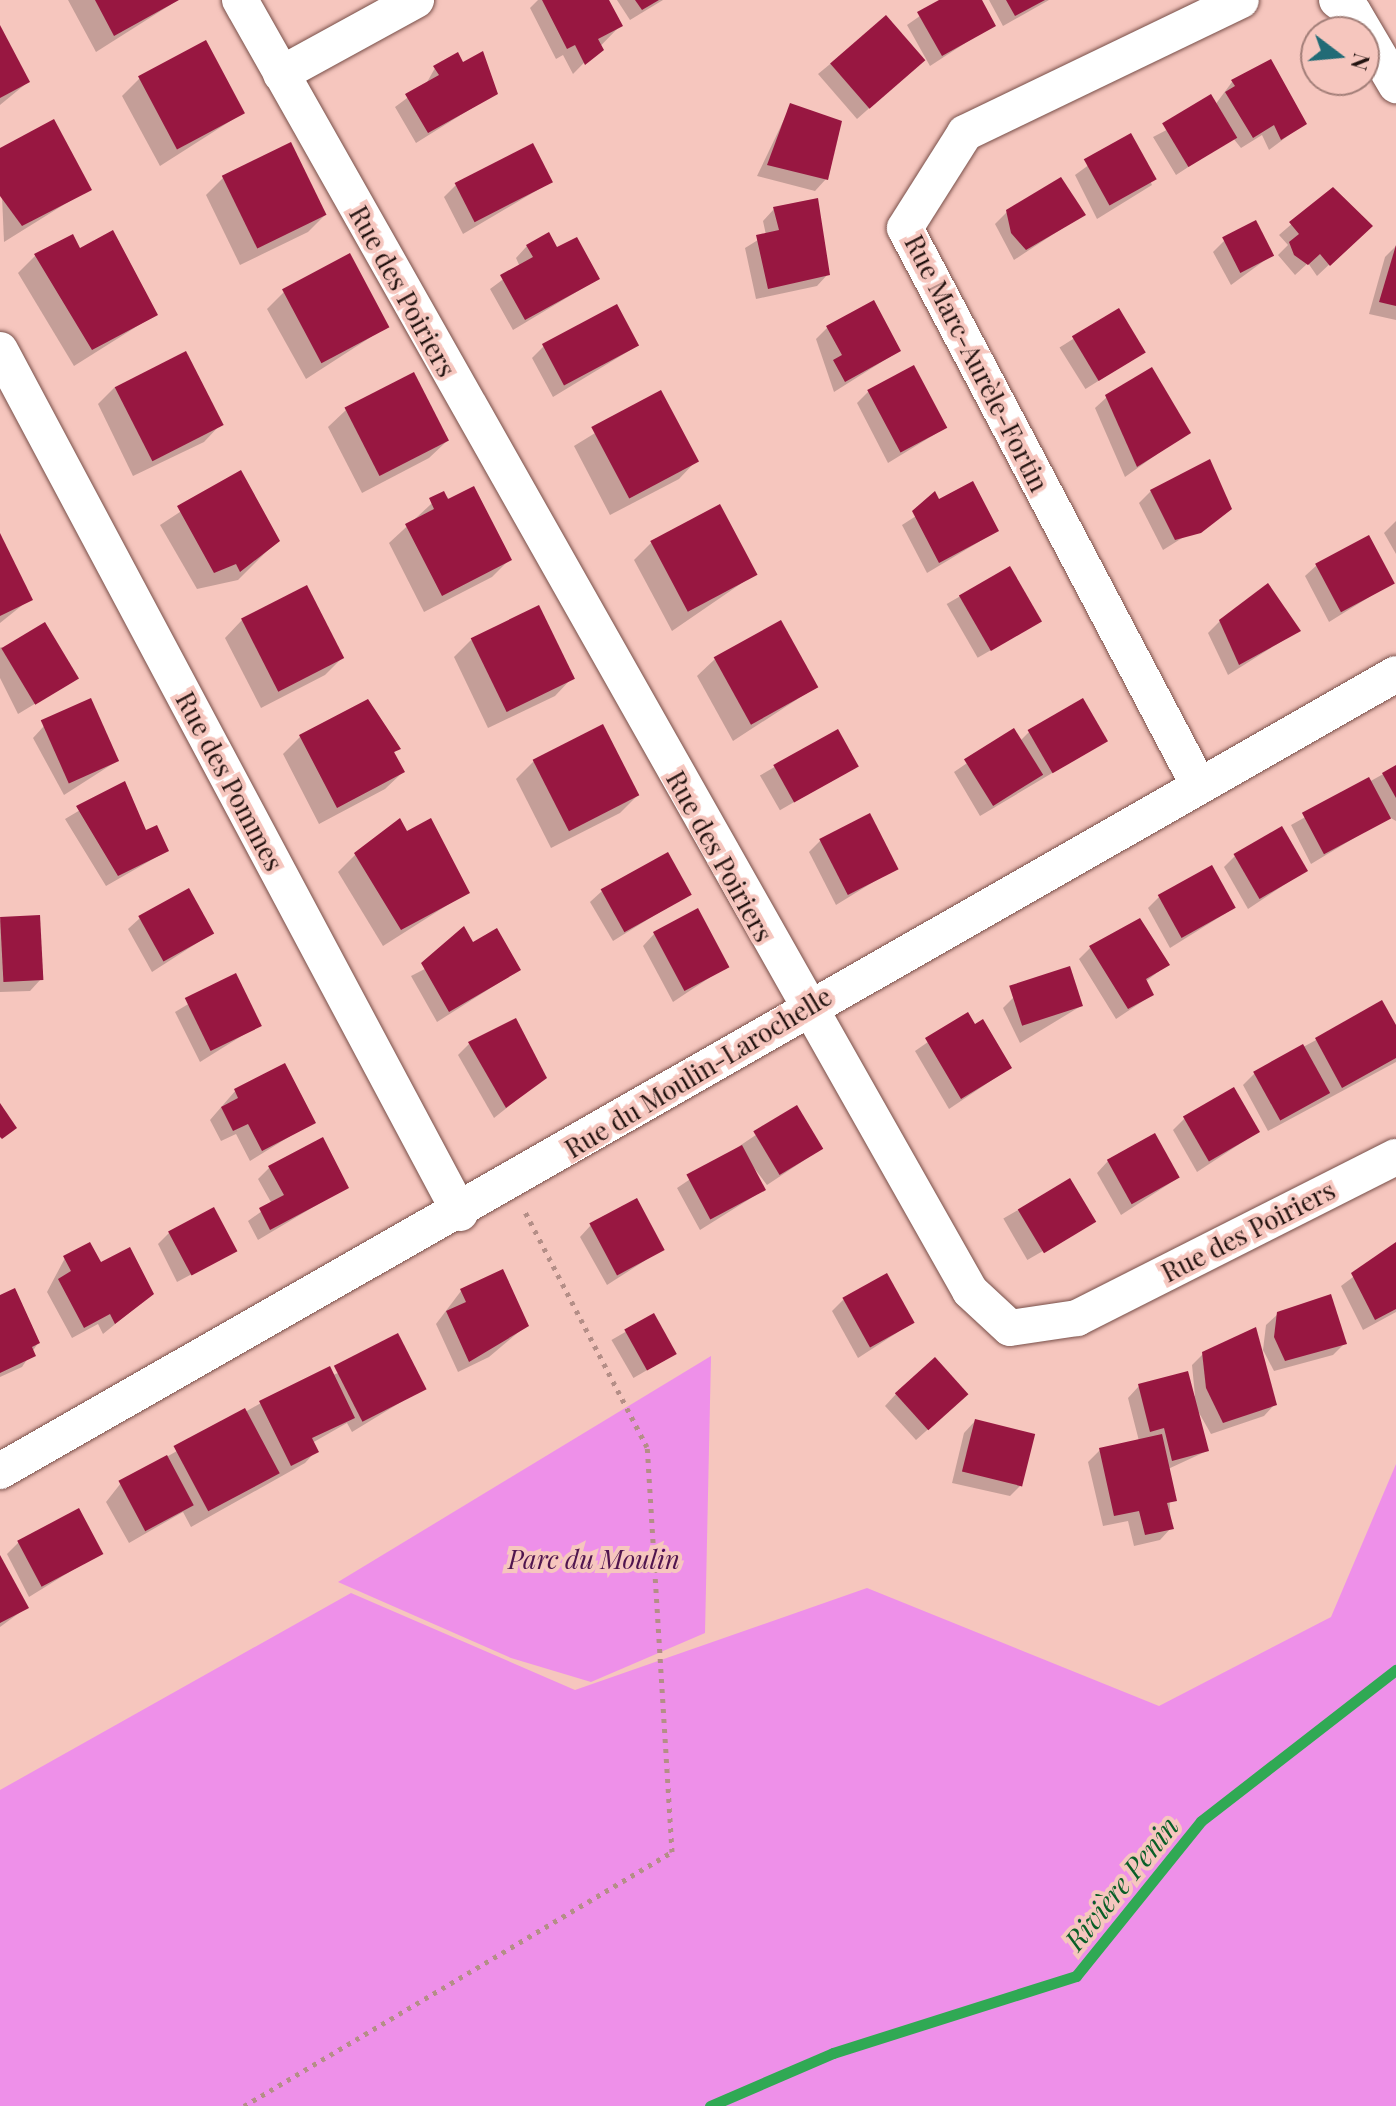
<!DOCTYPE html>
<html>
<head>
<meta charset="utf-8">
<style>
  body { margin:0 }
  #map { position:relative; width:1396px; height:2106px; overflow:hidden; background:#f6c6be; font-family:"Playfair Display",serif }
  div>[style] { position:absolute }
  .green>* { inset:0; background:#ee90e9 }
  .shadow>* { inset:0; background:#0003; transform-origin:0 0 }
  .stream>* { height:11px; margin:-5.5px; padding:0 5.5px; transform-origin:5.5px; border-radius:5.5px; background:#30a954 }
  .building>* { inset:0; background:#981741; transform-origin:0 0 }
  .path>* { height:5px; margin-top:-2.5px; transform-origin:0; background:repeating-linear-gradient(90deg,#b48e87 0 4px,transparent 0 10px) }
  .roads { filter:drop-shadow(0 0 2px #784f49) drop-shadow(0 0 2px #784f49) }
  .minor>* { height:36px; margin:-18px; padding:0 18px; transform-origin:18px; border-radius:18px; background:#fff }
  span { translate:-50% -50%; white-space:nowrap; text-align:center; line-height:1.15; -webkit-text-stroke:8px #f6c6be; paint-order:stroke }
  .street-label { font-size:26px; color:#231310 }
  .park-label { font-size:26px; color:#50154e; font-style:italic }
  .water-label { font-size:28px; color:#095f27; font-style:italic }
  .north { position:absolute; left:1300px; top:16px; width:80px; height:80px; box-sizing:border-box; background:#f6c6be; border:2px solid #a27e78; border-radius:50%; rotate:106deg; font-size:22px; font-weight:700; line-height:32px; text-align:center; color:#231310 }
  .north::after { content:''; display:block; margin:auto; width:28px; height:36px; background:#226b76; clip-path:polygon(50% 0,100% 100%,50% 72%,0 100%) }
</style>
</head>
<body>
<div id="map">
  <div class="green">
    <i style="clip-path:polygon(711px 1356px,705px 1633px,591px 1682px,511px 1658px,338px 1582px)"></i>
    <i style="clip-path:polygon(1396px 1464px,1396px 2106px,0 2106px,0 1790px,351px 1593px,575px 1690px,867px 1588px,1159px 1706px,1331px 1617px)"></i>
  </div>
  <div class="shadow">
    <i style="clip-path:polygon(68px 0,178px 0,96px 52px)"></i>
    <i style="clip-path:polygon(538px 0,607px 0,620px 26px,573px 74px,563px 55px,556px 59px,530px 8px)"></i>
    <i style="clip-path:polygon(617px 0,663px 0,630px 20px)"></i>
    <i style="clip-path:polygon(943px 0,979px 0,993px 25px,930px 66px,907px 25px)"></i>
    <i style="clip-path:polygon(989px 0,1049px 0,1003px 26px)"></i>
    <i style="clip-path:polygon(886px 18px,911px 71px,857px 119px,818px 74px)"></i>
    <i style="clip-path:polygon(0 29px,28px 82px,0 105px)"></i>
    <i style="clip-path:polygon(1271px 62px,1305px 123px,1269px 150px,1262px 135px,1241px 148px,1233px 138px,1176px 175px,1153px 137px,1215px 105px,1232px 82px)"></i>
    <i style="clip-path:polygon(463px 65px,496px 93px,416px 143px,395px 107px,426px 84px,435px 68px)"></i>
    <i style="clip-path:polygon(140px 78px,243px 113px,160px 166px,122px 96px)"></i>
    <i style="clip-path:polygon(791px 105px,826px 179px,815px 191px,757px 176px)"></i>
    <i style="clip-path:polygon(1130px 135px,1152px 185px,1097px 219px,1075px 175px)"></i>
    <i style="clip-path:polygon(0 150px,89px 189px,4px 242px)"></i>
    <i style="clip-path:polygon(223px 178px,325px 215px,308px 232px,240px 265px,206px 195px)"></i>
    <i style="clip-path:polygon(551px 182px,463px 234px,444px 197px,456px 185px)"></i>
    <i style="clip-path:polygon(1332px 189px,1370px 226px,1317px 276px,1308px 263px,1295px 275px,1278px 255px,1288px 245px,1279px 235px)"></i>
    <i style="clip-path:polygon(774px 209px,828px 274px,817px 286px,756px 299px,745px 248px,766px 235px,763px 221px)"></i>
    <i style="clip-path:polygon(1007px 212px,1084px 214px,1014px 260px,995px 224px)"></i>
    <i style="clip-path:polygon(1224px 241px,1272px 255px,1231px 285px,1213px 252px)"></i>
    <i style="clip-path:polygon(527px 246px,557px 250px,598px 279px,513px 330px,490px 289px,520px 267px,516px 258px)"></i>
    <i style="clip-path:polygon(1396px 246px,1396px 320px,1369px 314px,1385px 257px)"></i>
    <i style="clip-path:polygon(79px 251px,155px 315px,74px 366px,18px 273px,35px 256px)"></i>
    <i style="clip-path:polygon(285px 291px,388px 326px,306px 379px,267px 309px)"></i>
    <i style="left:1118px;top:311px;width:49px;height:69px;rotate:58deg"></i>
    <i style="clip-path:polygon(827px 328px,899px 351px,834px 392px,816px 339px)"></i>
    <i style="clip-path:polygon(544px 346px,637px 346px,553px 397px,532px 358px)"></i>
    <i style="clip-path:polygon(115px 387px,221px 424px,204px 442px,133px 476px,98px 404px)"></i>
    <i style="clip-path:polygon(868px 392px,945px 428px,888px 463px,857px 403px)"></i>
    <i style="clip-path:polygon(660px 393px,696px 461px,679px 479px,610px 515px,574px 446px)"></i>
    <i style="clip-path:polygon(1107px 397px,1188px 432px,1125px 477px,1095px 408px)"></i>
    <i style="clip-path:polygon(346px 410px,447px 441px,429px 458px,362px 493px,328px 427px)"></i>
    <i style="clip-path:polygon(240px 473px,277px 541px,238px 580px,197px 589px,160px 525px)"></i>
    <i style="clip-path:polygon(1151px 491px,1230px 508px,1163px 550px,1139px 503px)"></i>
    <i style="clip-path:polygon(443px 493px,509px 560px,492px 577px,424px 612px,389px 543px)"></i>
    <i style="clip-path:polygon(938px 502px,997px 531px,927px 573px,902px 525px)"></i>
    <i style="clip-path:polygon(1396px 521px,1396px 554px,1384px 533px)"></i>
    <i style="clip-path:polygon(0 537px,30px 599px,0 623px)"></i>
    <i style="clip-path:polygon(651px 543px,755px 574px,672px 631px,634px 560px)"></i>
    <i style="clip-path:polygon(1317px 565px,1392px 583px,1329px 622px,1305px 576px)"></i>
    <i style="left:1009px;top:568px;width:62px;height:72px;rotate:60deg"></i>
    <i style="clip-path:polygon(242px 620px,342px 658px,325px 675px,261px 708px,225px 638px)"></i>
    <i style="clip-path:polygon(1220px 621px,1298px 631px,1228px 675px,1208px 633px)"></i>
    <i style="clip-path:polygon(471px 640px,572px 678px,555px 696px,488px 728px,454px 657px)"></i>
    <i style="clip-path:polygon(0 648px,1px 647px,76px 679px,18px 714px,0 678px)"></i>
    <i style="clip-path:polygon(715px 659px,816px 687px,733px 741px,697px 676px)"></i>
    <i style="clip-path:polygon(44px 726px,117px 761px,64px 795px,33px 738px)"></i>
    <i style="left:837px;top:731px;width:40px;height:89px;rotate:60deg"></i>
    <i style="clip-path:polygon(1014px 731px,1020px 741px,1030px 731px,1106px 741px,980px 816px,954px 772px)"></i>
    <i style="clip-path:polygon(300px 737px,398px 748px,393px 754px,403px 772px,385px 789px,319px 824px,283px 754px)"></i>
    <i style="clip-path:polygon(534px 761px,637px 796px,620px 813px,551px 848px,516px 779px)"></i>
    <i style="clip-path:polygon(1396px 767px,1396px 821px,1389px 817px,1311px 864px,1291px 825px)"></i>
    <i style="clip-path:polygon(124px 784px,145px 833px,167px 851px,106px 886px,65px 819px)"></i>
    <i style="clip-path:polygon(406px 834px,468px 892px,383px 946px,338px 872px,355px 855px)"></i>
    <i style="clip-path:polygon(820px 841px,896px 868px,836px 905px,809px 852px)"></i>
    <i style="clip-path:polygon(1235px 856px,1305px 871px,1248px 909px,1224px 867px)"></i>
    <i style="clip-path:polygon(602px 891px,689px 894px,613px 941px,590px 902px)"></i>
    <i style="clip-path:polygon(1159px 897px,1234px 908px,1170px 948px,1148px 908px)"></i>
    <i style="clip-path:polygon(140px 918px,211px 934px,152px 972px,128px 929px)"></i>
    <i style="clip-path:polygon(0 920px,41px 979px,30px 991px,0 992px)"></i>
    <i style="clip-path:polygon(654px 934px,727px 966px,673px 1002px,643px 946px)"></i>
    <i style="clip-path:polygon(472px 945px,519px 970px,437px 1022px,411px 976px)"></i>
    <i style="clip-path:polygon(1090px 948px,1167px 965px,1145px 982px,1152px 995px,1116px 1019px,1079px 959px)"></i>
    <i style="clip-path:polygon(235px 976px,259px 1025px,200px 1062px,175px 1012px)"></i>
    <i style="clip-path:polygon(1014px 997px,1081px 1006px,1020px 1043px,1003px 1008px)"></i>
    <i style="clip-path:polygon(967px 1015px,1010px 1068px,949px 1109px,915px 1051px)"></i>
    <i style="clip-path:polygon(1396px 1029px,1396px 1062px,1268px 1131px,1243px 1085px,1254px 1074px,1316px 1040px)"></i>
    <i style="clip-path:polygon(469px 1044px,544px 1078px,494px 1118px,458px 1055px)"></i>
    <i style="clip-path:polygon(236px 1090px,313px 1122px,250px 1161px,236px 1134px,221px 1141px,210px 1120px)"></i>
    <i style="clip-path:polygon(796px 1108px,821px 1149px,767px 1185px,748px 1160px,764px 1190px,700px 1230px,677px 1188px)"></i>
    <i style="clip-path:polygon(1184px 1119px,1258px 1132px,1197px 1172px,1173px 1130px)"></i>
    <i style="clip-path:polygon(1108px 1161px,1178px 1178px,1121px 1215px,1097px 1173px)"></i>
    <i style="clip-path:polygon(270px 1167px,347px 1187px,258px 1240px,248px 1221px,272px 1204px,258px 1179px)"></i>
    <i style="left:1070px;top:1180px;width:48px;height:77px;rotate:60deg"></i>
    <i style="clip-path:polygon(591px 1225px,663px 1249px,607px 1285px,580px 1237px)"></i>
    <i style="clip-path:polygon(169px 1233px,235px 1251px,177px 1282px,158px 1244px)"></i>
    <i style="clip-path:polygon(1396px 1245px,1396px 1312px,1363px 1330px,1341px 1286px)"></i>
    <i style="clip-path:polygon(65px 1258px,100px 1265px,152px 1294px,103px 1334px,98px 1324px,72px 1338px,47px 1292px)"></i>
    <i style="clip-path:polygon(461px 1291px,527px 1325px,489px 1357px,458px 1372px,436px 1324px)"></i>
    <i style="clip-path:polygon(0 1298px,38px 1343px,22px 1367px,0 1377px)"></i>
    <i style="clip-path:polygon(843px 1300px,912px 1323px,858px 1358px,832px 1311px)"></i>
    <i style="clip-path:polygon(1278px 1314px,1345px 1343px,1333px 1355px,1274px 1371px,1263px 1350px,1266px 1325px)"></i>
    <i style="left:653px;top:1316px;width:44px;height:48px;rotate:60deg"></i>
    <i style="clip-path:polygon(1204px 1353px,1275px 1404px,1264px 1416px,1211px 1434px,1194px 1404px,1207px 1451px,1168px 1469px,1171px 1528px,1160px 1540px,1134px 1546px,1128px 1521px,1103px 1526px,1088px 1462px,1100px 1450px,1139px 1441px,1128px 1398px,1139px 1386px,1195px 1396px,1192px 1365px)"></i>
    <i style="clip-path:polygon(338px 1373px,424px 1388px,352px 1432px,347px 1423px,312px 1443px,316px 1451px,305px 1463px,191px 1527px,183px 1512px,129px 1543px,106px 1502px,121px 1483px,261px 1403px)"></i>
    <i style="clip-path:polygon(896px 1394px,954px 1406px,916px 1440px,885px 1406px)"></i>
    <i style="clip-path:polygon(975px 1421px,1021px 1485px,1010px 1496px,952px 1483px,964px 1433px)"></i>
    <i style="clip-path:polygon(19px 1542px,100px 1553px,29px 1597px,7px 1554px)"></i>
    <i style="clip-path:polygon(0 1559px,26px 1608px,0 1627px)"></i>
  </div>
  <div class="stream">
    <i style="left:710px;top:2106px;width:134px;rotate:-23.3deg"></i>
    <i style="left:833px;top:2053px;width:255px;rotate:-17.6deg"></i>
    <i style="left:1076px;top:1976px;width:199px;rotate:-51.1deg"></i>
    <i style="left:1201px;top:1821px;width:247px;rotate:-37.8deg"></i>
  </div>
  <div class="building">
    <i style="clip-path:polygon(95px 0,179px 0,114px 36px)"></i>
    <i style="clip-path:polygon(542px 0,609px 0,623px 26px,598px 39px,604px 50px,585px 65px,575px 45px,567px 49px)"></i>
    <i style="clip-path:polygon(635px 0,659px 0,642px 10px)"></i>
    <i style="clip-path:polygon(939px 0,982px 0,996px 26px,942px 56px,917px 12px)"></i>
    <i style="clip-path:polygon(1006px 0,1045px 0,1015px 16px)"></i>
    <i style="left:886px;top:15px;width:60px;height:74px;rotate:49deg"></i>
    <i style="clip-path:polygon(0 25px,30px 82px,0 98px)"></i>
    <i style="left:206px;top:40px;width:83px;height:77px;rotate:62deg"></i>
    <i style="clip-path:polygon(483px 51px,498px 94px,428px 133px,405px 94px,439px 75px,433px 66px,458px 52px,463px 62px)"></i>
    <i style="clip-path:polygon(1271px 59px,1307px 124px,1281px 140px,1274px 125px,1253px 138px,1225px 92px,1235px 86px,1231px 80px)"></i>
    <i style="left:1211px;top:94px;width:51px;height:57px;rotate:59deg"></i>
    <i style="clip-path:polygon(790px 103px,842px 121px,828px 180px,767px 165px)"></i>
    <i style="clip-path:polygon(54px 119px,92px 190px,22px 226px,0 196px,0 148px)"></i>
    <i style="left:1131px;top:133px;width:53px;height:54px;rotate:61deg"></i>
    <i style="left:291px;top:142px;width:81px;height:77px;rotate:64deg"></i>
    <i style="left:533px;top:143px;width:44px;height:88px;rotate:63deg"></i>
    <i style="clip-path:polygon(1061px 177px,1086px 215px,1026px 250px,1011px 233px,1006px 210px)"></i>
    <i style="clip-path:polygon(1333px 187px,1373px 226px,1330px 266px,1320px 254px,1308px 265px,1294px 255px,1289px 242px,1299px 234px,1289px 222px)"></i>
    <i style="clip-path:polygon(818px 198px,830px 275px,768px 289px,756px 235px,779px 230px,773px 207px)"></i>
    <i style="left:1256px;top:220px;width:40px;height:38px;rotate:63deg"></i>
    <i style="clip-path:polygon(113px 230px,158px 315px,92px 350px,34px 254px,73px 234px,80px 248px)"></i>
    <i style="clip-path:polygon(549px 232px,557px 247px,577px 237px,600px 279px,525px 320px,500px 275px,533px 257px,526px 245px)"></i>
    <i style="clip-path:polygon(1396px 245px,1396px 306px,1379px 302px)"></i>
    <i style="left:350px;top:253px;width:84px;height:77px;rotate:62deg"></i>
    <i style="clip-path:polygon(874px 300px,901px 351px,845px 382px,833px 360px,842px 355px,826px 326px)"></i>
    <i style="left:617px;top:304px;width:47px;height:85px;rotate:62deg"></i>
    <i style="left:1119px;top:308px;width:52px;height:55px;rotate:59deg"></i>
    <i style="left:186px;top:351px;width:83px;height:80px;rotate:63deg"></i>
    <i style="left:914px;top:365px;width:71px;height:53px;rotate:62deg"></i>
    <i style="clip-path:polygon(1152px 367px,1191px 433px,1137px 467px,1105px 395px)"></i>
    <i style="left:414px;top:372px;width:77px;height:78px;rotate:63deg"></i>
    <i style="left:661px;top:390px;width:81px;height:79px;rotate:62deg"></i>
    <i style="clip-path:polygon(1210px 459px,1232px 509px,1201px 533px,1175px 540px,1150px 490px)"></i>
    <i style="clip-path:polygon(241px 470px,280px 541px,240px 572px,236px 564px,214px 573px,177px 506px)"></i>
    <i style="clip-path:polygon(973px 481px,999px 531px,939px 563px,912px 511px,935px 491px,939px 499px)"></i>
    <i style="clip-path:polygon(474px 486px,512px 560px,442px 596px,405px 524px,434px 509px,429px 498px,444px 491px,448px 499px)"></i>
    <i style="left:720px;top:504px;width:80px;height:79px;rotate:62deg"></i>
    <i style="clip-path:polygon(0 533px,33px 600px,0 616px)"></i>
    <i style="left:1369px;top:535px;width:55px;height:61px;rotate:62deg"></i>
    <i style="left:1010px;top:566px;width:64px;height:59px;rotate:60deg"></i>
    <i style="clip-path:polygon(1268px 583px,1301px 631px,1239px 665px,1219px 620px)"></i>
    <i style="left:307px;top:585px;width:82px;height:74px;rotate:63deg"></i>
    <i style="left:539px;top:605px;width:82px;height:76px;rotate:64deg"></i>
    <i style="left:781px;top:620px;width:77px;height:77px;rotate:61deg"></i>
    <i style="left:45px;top:622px;width:66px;height:51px;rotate:59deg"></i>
    <i style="left:91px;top:698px;width:69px;height:55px;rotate:66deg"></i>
    <i style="left:1083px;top:698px;width:50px;height:64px;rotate:60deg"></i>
    <i style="clip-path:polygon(368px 699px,401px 749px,394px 752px,405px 772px,337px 808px,299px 735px)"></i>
    <i style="left:603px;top:724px;width:80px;height:79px;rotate:63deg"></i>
    <i style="left:1014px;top:728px;width:55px;height:59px;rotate:58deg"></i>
    <i style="left:838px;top:729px;width:43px;height:74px;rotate:61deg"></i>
    <i style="clip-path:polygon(1396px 765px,1396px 798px,1382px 773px)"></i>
    <i style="left:1369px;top:777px;width:47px;height:76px;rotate:62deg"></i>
    <i style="clip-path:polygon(125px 781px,146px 830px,157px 825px,169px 851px,118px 876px,76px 806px)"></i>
    <i style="left:870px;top:813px;width:63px;height:57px;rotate:63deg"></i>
    <i style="clip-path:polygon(400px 818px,407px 831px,431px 818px,470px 893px,401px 930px,354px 853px)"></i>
    <i style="left:1282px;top:826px;width:52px;height:56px;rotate:60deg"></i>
    <i style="left:668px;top:852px;width:49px;height:77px;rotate:61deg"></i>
    <i style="left:1212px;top:865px;width:49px;height:62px;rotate:61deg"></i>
    <i style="left:189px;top:888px;width:52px;height:58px;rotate:61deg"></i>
    <i style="left:698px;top:908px;width:67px;height:51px;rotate:62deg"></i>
    <i style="left:40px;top:915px;width:65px;height:40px;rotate:87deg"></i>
    <i style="clip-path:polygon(1140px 918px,1170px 965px,1146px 979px,1154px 995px,1128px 1009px,1089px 946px)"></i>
    <i style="clip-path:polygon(464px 926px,473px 942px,497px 928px,521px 970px,449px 1012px,421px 963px)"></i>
    <i style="left:1070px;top:966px;width:42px;height:64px;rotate:72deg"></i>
    <i style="left:236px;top:973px;width:59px;height:57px;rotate:64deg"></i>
    <i style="clip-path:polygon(1382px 1000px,1396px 1025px,1396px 1058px,1342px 1088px,1315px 1038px)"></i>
    <i style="clip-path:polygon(968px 1012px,975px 1024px,983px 1019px,1012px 1068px,961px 1099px,925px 1038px)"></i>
    <i style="clip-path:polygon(516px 1018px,547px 1078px,506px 1108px,468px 1042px)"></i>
    <i style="left:1303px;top:1044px;width:56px;height:57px;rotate:61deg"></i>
    <i style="clip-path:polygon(285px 1063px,316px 1123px,262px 1151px,248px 1124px,233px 1131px,221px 1107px,238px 1098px,234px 1089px)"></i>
    <i style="left:1234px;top:1087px;width:52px;height:59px;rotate:60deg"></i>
    <i style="clip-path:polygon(0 1103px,17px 1128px,2px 1139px,0 1137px)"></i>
    <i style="left:797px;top:1105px;width:51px;height:51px;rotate:59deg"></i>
    <i style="left:1155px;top:1133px;width:51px;height:55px;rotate:61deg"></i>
    <i style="clip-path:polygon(323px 1137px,349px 1188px,270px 1230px,259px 1208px,284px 1195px,268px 1166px)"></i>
    <i style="left:742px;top:1145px;width:51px;height:63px;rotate:62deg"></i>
    <i style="left:1070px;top:1178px;width:51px;height:61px;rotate:59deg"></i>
    <i style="left:637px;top:1198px;width:59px;height:54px;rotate:62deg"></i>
    <i style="left:214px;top:1207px;width:50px;height:52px;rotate:62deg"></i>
    <i style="clip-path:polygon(90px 1242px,101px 1262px,130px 1247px,154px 1294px,115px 1324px,110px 1314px,84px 1328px,58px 1279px,71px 1271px,63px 1256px)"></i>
    <i style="clip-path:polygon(1396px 1242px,1396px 1309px,1375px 1320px,1351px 1273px)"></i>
    <i style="clip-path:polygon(503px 1269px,529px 1326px,469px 1362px,446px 1311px,466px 1302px,460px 1289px)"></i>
    <i style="left:887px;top:1273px;width:57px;height:51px;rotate:61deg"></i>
    <i style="clip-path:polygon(15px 1288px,40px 1343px,32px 1347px,36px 1356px,0 1373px,0 1295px)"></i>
    <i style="clip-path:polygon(1331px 1294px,1347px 1344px,1285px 1361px,1274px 1337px,1277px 1312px)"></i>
    <i style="left:654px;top:1313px;width:47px;height:34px;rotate:61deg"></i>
    <i style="clip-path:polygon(1256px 1327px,1277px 1405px,1223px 1423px,1206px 1388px,1202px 1352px)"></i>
    <i style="left:398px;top:1333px;width:63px;height:72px;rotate:63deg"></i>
    <i style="left:935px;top:1357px;width:50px;height:54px;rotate:48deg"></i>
    <i style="clip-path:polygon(330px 1366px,355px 1418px,312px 1438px,319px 1452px,291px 1466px,259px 1401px)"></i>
    <i style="clip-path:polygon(1188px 1371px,1209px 1451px,1172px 1461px,1164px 1428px,1150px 1432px,1138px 1384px)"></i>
    <i style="left:245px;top:1408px;width:74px;height:81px;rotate:62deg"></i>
    <i style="left:975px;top:1419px;width:62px;height:54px;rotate:14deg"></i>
    <i style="clip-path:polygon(1162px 1434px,1177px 1501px,1167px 1503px,1174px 1529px,1145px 1535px,1139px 1511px,1114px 1516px,1099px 1448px)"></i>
    <i style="left:167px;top:1455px;width:57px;height:55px;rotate:62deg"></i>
    <i style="left:79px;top:1508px;width:52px;height:70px;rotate:62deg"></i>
    <i style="clip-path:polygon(0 1555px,29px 1608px,0 1623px)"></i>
  </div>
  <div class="path">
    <i style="left:244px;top:2106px;width:498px;rotate:-30.7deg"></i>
    <i style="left:672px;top:1852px;width:406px;rotate:-93.5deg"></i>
    <i style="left:647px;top:1447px;width:265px;rotate:-117.4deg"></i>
  </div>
  <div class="roads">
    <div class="minor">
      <i style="left:240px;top:0;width:1483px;rotate:60.51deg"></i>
      <i style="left:970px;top:1291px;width:54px;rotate:42.8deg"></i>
      <i style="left:1010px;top:1328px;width:68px;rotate:-8.5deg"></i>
      <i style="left:1077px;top:1318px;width:357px;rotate:-26.8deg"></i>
      <i style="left:1337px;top:0;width:20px;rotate:37deg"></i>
      <i style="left:1353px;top:12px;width:85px;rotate:59.5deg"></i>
      <i style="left:281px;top:74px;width:154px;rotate:-28.7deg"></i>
      <i style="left:0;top:350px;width:978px;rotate:61.94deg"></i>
      <i style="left:1198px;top:784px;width:628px;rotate:-117.79deg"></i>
      <i style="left:905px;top:228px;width:112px;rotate:-57.7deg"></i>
      <i style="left:965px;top:133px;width:306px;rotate:-25.7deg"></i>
      <i style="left:0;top:1471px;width:1607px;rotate:-29.72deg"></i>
    </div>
  </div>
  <div class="street-label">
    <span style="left:403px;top:291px;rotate:61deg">Rue des Poiriers</span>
    <span style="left:977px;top:363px;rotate:63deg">Rue Marc-Aurèle-Fortin</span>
    <span style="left:230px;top:781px;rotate:62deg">Rue des Pommes</span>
    <span style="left:720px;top:856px;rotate:61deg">Rue des Poiriers</span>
    <span style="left:698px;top:1072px;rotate:-31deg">Rue du Moulin-Larochelle</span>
    <span style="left:1248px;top:1231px;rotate:-27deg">Rue des Poiriers</span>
  </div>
  <div class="park-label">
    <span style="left:594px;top:1559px">Parc du Moulin</span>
  </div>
  <div class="water-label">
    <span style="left:1121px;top:1883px;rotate:-51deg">Rivière Penin</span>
  </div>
  <div class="north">N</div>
</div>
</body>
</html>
